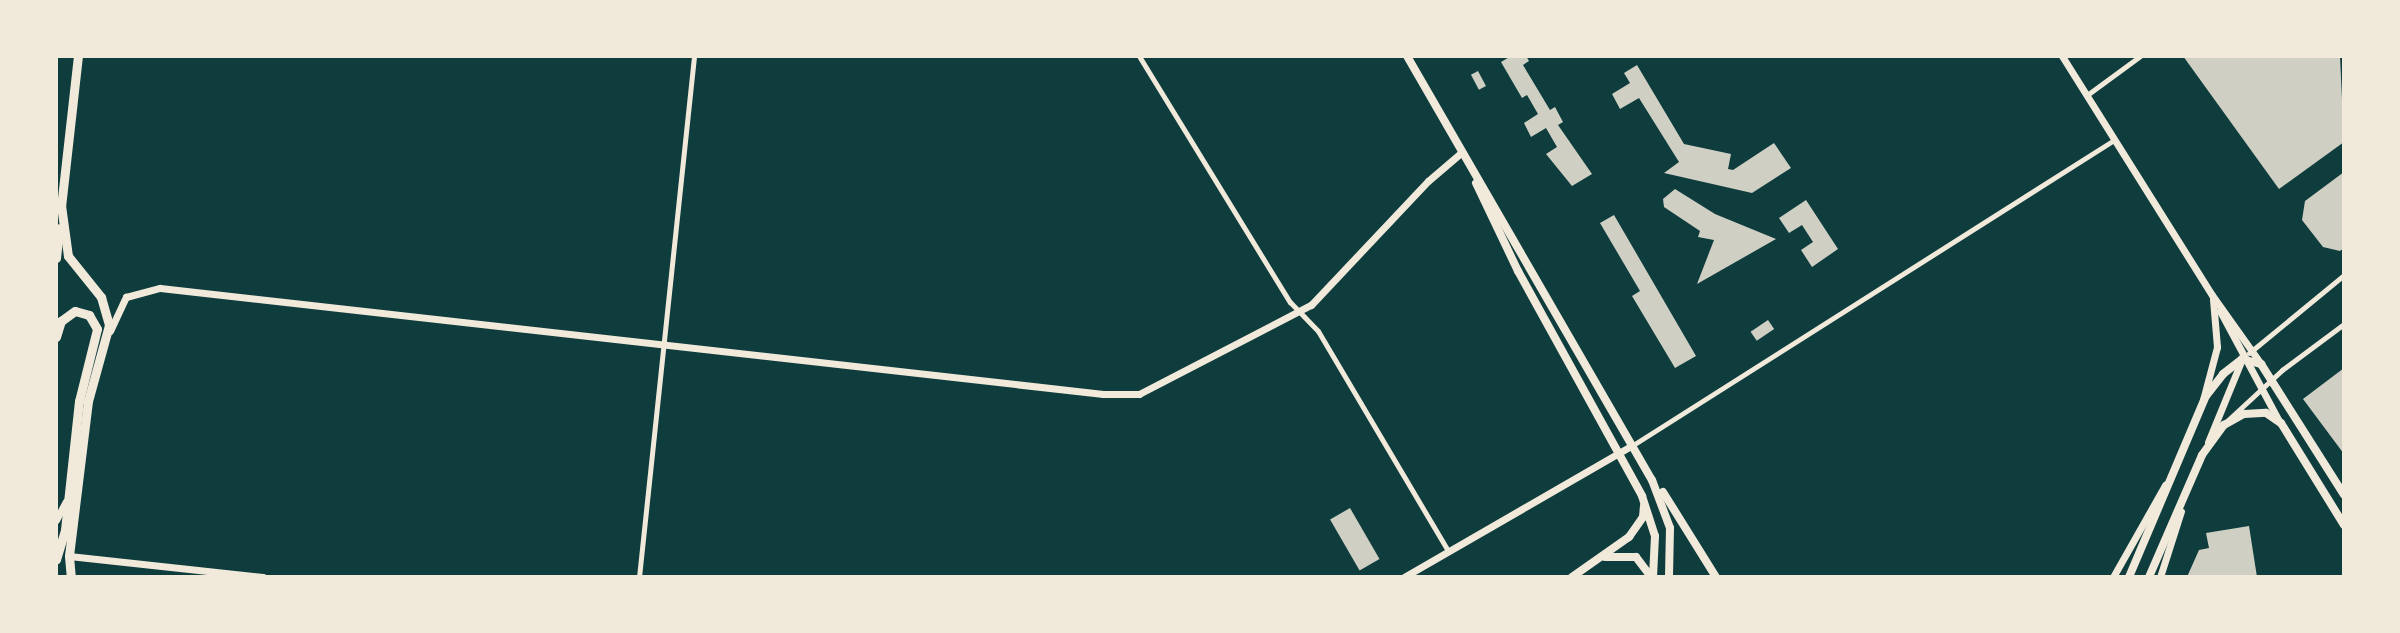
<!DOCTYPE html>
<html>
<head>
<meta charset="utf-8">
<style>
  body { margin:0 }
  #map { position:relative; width:2400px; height:633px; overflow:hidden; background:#0f3d3e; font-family:Roboto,sans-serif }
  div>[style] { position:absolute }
  .building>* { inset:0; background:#cfcfc3; transform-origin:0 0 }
  .minor>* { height:5px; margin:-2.5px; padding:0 2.5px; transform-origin:2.5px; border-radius:2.5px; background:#f1e9da }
  .tertiary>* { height:7px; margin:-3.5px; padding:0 3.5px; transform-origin:3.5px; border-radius:3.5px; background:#f1e9da }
  .secondary>* { height:8px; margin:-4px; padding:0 4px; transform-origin:4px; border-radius:4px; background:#f1e9da }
  .primary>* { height:9px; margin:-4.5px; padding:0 4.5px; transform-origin:4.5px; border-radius:4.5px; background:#f1e9da }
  span { translate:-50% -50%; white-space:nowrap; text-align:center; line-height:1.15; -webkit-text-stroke:5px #f1e9da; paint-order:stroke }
  .frame { position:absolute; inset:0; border:58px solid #f1e9da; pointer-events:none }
</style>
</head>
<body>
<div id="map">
  <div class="building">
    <i style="clip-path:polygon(1511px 56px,1526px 56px,1529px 61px,1523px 65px,1550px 110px,1555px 107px,1563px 122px,1558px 125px,1592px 174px,1572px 186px,1546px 154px,1557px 147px,1546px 128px,1531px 137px,1524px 123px,1538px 114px,1527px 95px,1522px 98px,1501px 62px)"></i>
    <i style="clip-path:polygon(2183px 56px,2340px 56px,2344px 142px,2279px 189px)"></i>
    <i style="clip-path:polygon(1637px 65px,1684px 144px,1731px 154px,1728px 169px,1733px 170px,1774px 143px,1791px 168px,1752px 193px,1664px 173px,1679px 162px,1639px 98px,1620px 109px,1612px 94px,1630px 83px,1624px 73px)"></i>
    <i style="left:1478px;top:71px;width:17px;height:8px;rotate:62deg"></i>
    <i style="clip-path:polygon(2344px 172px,2344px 248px,2340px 251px,2323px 247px,2302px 220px,2305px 201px)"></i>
    <i style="clip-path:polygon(1675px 189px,1715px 214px,1776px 239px,1697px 284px,1714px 240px,1698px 237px,1700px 231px,1664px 207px,1663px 199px)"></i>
    <i style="clip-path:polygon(1806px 200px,1838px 249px,1812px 267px,1801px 250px,1813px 242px,1802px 225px,1789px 233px,1779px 218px)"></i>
    <i style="clip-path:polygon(1614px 215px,1696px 356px,1675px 368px,1632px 296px,1640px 291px,1600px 223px)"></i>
    <i style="left:1768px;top:320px;width:11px;height:21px;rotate:56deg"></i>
    <i style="clip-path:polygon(2344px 368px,2344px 454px,2303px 399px)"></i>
    <i style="left:1350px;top:508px;width:59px;height:23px;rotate:60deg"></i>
    <i style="clip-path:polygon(2249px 526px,2257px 577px,2187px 577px,2199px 550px,2209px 548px,2206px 533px)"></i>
  </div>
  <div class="minor">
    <i style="left:1139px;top:56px;width:289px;rotate:58.5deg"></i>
    <i style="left:1290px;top:302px;width:40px;rotate:46deg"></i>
    <i style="left:1318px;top:331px;width:256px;rotate:59.4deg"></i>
    <i style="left:2087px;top:95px;width:66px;rotate:-36.3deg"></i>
    <i style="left:2249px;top:353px;width:123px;rotate:-39.4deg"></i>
    <i style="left:2228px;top:420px;width:74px;rotate:-42.8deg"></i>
    <i style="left:2282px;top:370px;width:77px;rotate:-36.6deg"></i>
    <i style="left:1633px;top:445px;width:570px;rotate:-32.38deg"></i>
    <i style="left:639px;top:577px;width:524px;rotate:-83.97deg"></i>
  </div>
  <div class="tertiary">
    <i style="left:2062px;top:56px;width:282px;rotate:57.9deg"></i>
    <i style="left:2212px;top:295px;width:85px;rotate:54.6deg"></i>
    <i style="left:2220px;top:311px;width:125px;rotate:61.8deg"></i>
    <i style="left:110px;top:331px;width:38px;rotate:-65deg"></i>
    <i style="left:126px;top:297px;width:35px;rotate:-15deg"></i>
    <i style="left:160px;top:288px;width:949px;rotate:6.41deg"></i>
    <i style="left:1103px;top:394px;width:36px"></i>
    <i style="left:1139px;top:394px;width:194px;rotate:-27.4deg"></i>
    <i style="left:1311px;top:305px;width:170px;rotate:-46.7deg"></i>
    <i style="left:1428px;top:181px;width:45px;rotate:-40.5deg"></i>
    <i style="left:2203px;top:400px;width:55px;rotate:-75.2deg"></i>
    <i style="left:2217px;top:347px;width:48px;rotate:-94.8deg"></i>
    <i style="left:2208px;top:442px;width:90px;rotate:-67.7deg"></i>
    <i style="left:56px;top:520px;width:21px;rotate:-62deg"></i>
    <i style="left:69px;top:556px;width:195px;rotate:6.2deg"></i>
    <i style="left:1404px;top:577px;width:264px;rotate:-30deg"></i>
    <i style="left:2113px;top:577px;width:106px;rotate:-60.5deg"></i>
    <i style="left:2160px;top:577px;width:69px;rotate:-72.3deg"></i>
  </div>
  <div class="secondary">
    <i style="left:1407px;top:56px;width:490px;rotate:60deg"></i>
    <i style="left:1652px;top:480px;width:51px;rotate:69.4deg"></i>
    <i style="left:1670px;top:528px;width:49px;rotate:91.2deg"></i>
    <i style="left:1476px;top:183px;width:98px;rotate:64.5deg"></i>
    <i style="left:1518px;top:271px;width:257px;rotate:61.1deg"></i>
    <i style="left:1642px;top:496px;width:42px;rotate:72deg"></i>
    <i style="left:1655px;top:536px;width:41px;rotate:92.8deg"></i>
    <i style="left:1663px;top:492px;width:100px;rotate:58.1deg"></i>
    <i style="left:1605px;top:557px;width:31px"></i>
    <i style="left:1636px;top:557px;width:25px;rotate:53deg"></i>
    <i style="left:1572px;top:577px;width:70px;rotate:-35.1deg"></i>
    <i style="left:1629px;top:537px;width:24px;rotate:-55deg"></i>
    <i style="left:1643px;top:517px;width:11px;rotate:-85deg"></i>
    <i style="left:2129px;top:577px;width:197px;rotate:-67deg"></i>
    <i style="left:2206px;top:396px;width:28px;rotate:-52deg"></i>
    <i style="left:2223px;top:374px;width:24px;rotate:-38deg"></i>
    <i style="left:2242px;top:359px;width:20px;rotate:15deg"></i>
    <i style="left:2261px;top:364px;width:155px;rotate:57.6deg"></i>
    <i style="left:2149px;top:577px;width:133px;rotate:-66.5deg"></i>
    <i style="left:2202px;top:455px;width:37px;rotate:-54deg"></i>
    <i style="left:2224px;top:425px;width:23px;rotate:-29deg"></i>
    <i style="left:2244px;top:414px;width:22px;rotate:-3deg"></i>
    <i style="left:2266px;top:413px;width:18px;rotate:34deg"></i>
    <i style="left:2281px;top:423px;width:120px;rotate:58.3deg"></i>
  </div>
  <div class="primary">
    <i style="left:61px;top:205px;width:51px;rotate:82.2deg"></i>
    <i style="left:68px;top:256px;width:53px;rotate:51.2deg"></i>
    <i style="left:101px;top:297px;width:29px;rotate:74deg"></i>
    <i style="left:109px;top:325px;width:79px;rotate:105.4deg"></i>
    <i style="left:88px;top:401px;width:156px;rotate:97deg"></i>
    <i style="left:69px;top:556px;width:21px;rotate:85deg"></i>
    <i style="left:61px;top:207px;width:152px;rotate:-83.6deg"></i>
    <i style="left:56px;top:258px;width:30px;rotate:-84deg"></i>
    <i style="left:56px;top:337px;width:17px;rotate:-73deg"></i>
    <i style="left:61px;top:321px;width:17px;rotate:-36deg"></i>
    <i style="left:75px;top:311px;width:15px;rotate:16deg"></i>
    <i style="left:89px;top:315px;width:16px;rotate:60deg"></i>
    <i style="left:97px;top:329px;width:74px;rotate:104deg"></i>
    <i style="left:79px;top:401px;width:130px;rotate:96.2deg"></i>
    <i style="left:65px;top:530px;width:31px;rotate:107deg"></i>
  </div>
  <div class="frame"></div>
</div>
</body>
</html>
